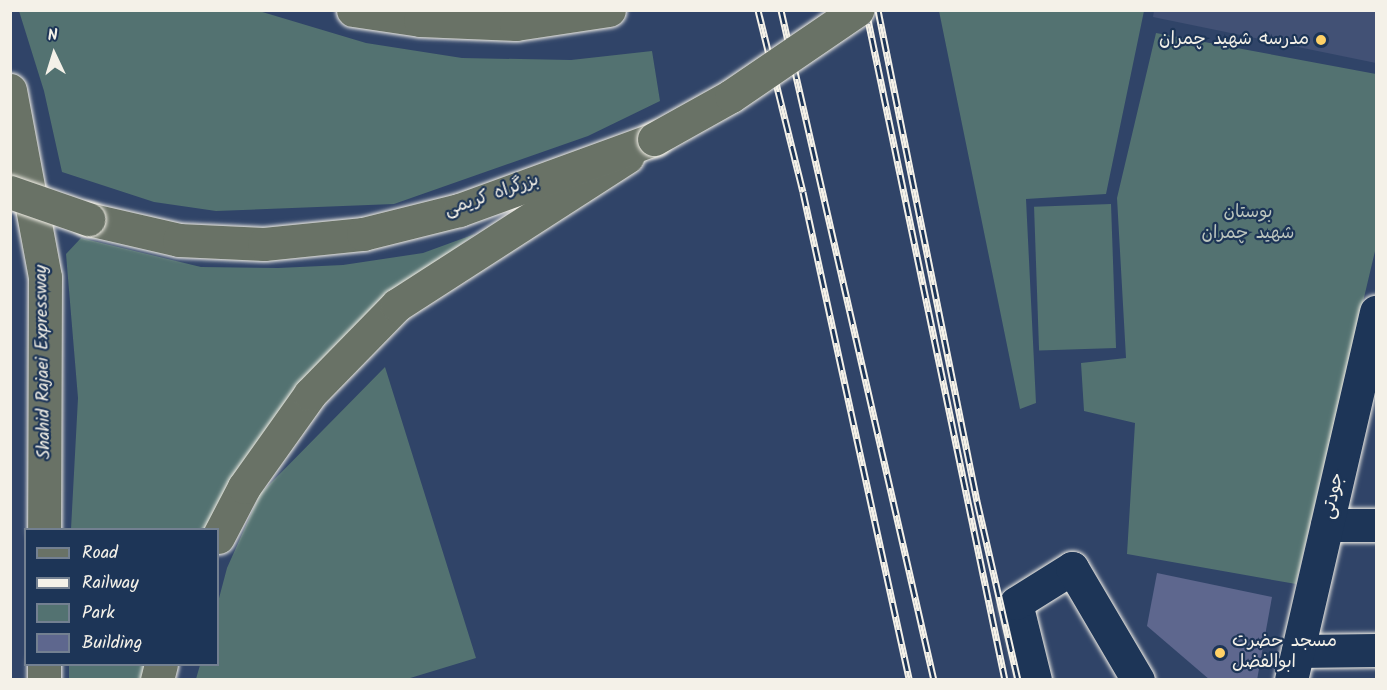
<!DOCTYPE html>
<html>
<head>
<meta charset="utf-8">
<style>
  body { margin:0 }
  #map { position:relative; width:1387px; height:690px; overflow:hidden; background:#304468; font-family:Kalam,"Playpen Sans Arabic",sans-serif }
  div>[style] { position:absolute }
  .built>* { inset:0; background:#425175 }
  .green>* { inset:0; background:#537271; transform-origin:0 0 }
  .building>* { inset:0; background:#5e678e }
  .roads { filter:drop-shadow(0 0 2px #f4f1e8) drop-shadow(0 0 2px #f4f1e8) }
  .minor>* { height:33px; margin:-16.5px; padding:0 16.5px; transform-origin:16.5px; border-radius:16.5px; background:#1d3557 }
  .major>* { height:33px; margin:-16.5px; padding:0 16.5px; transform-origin:16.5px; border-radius:16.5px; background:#697266 }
  .highway>* { height:33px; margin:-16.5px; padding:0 16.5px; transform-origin:16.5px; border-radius:16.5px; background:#697266 }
  .rail>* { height:7px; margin-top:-3.5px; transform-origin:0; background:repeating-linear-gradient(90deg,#1d3557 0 14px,#f4f1e8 0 28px); box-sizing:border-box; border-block:2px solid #f4f1e8 }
  .bridges { filter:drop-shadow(0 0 2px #f4f1e8) drop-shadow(0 0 2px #f4f1e8) }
  .highway-bridge>* { height:33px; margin:-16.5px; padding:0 16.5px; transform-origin:16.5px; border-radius:16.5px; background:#697266 }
  .dots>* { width:16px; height:16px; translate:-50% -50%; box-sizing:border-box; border:3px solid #1d3557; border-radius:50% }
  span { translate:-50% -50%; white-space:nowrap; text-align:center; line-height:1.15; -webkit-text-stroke:4.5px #1d3557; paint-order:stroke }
  .poi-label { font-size:18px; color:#f4f1e8 }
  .right { translate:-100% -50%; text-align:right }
  .left { translate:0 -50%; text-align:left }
  .street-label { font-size:18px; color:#f4f1e8 }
  .park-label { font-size:18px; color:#bcc5be }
  .frame { position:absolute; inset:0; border:12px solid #f4f1e8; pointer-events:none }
  .legend { position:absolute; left:24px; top:528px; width:195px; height:138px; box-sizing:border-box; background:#1d3557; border:2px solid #738091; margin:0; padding:8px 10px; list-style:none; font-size:18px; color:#f4f1e8 }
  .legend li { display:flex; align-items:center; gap:12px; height:30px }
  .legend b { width:30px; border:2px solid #738091 }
  .north { position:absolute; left:24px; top:24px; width:60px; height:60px; -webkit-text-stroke:4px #1d3557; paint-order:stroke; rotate:356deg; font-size:16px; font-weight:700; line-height:24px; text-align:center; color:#f4f1e8 }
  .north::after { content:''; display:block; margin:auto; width:21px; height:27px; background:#f4f1e8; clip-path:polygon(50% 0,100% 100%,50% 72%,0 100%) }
</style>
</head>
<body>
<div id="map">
  <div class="built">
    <i style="clip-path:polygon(1154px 11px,1376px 11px,1376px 63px,1153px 17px)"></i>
  </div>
  <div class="green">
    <i style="clip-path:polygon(19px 11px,259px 11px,366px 43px,462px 58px,571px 60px,652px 51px,660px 101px,588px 136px,394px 204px,216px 211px,154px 202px,62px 172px,44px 91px)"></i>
    <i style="clip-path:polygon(939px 11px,1144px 11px,1106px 194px,1026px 199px,1036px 403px,1020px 409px)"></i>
    <i style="clip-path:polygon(1156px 33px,1376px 74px,1376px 247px,1296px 584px,1127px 554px,1135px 423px,1084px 411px,1081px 363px,1126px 358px,1117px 198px)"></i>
    <i style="left:1111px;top:204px;width:144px;height:77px;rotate:88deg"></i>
    <i style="clip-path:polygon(475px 234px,391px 296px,209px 529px,71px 529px,78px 398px,66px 254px,81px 238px,201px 267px,278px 268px,343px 265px,423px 253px)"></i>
    <i style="clip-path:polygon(385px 367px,476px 658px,407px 679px,196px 679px,200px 665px,218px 664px,218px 602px,227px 568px,260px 494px)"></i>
    <i style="left:69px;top:665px;width:81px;height:15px"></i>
  </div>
  <div class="building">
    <i style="clip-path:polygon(1157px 573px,1272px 597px,1257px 680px,1210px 680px,1147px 626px)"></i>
  </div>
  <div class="roads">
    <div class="minor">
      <i style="left:1327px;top:525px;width:49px"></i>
      <i style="left:1298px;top:651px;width:78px;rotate:-0.7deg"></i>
      <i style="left:1035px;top:680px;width:79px;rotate:-103.9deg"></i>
      <i style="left:1016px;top:603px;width:66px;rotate:-32deg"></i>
      <i style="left:1072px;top:568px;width:130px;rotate:59.5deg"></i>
      <i style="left:1291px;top:680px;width:378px;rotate:-77deg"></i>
    </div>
    <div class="major">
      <i style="left:218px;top:537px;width:56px;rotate:-62.5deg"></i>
      <i style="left:244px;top:487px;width:114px;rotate:-54.6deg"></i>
      <i style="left:310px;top:394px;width:124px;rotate:-45.7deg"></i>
      <i style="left:397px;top:305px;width:274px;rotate:-32.8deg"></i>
      <i style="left:157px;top:680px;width:16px;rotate:-76deg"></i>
    </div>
    <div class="highway">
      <i style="left:353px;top:10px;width:68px;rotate:8.5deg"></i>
      <i style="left:420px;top:20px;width:96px;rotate:2.4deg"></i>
      <i style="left:516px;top:24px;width:94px;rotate:-8.6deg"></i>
      <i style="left:10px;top:90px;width:190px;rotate:79.4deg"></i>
      <i style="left:45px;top:277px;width:253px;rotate:90.2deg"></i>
      <i style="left:88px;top:219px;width:93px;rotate:13deg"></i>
      <i style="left:179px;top:240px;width:85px;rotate:2.7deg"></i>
      <i style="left:264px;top:244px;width:100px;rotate:-5.8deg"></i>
      <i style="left:363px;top:234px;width:99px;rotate:-14deg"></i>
      <i style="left:459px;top:210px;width:208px;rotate:-20deg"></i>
      <i style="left:44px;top:664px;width:16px;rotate:90deg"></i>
    </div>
  </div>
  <div class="rail">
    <i style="left:758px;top:10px;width:187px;rotate:76.1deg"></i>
    <i style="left:803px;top:192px;width:499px;rotate:77.7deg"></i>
    <i style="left:781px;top:10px;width:687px;rotate:77.14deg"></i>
    <i style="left:866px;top:10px;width:684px;rotate:78.28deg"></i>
    <i style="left:878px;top:10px;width:501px;rotate:78.6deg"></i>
    <i style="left:977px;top:501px;width:184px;rotate:77.1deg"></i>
  </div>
  <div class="bridges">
    <div class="highway-bridge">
      <i style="left:654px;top:139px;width:88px;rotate:-29.2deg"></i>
      <i style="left:731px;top:96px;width:153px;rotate:-34.3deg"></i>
      <i style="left:10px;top:192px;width:83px;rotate:19.1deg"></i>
    </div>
  </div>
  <div class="dots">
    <i style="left:1321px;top:40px;background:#ffd166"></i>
    <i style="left:1220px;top:653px;background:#ffd166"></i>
  </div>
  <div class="poi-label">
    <span class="right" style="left:1309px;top:40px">مدرسه شهید چمران</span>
    <span class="left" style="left:1232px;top:653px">مسجد حضرت<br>ابوالفضل</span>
  </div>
  <div class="street-label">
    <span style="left:492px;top:196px;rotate:-19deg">بزرگراه کریمی</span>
    <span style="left:44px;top:362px;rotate:-91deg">Shahid Rajaei Expressway</span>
    <span style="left:1334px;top:496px;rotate:-77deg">جودتی</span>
  </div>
  <div class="park-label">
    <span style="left:1248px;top:224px">بوستان<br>شهید چمران</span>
  </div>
  <div class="frame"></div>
  <ul class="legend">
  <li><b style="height:8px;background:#697266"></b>Road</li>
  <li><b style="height:8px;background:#f4f1e8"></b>Railway</li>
  <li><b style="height:16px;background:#537271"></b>Park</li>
  <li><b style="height:16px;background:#5e678e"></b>Building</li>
  </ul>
  <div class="north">N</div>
</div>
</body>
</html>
